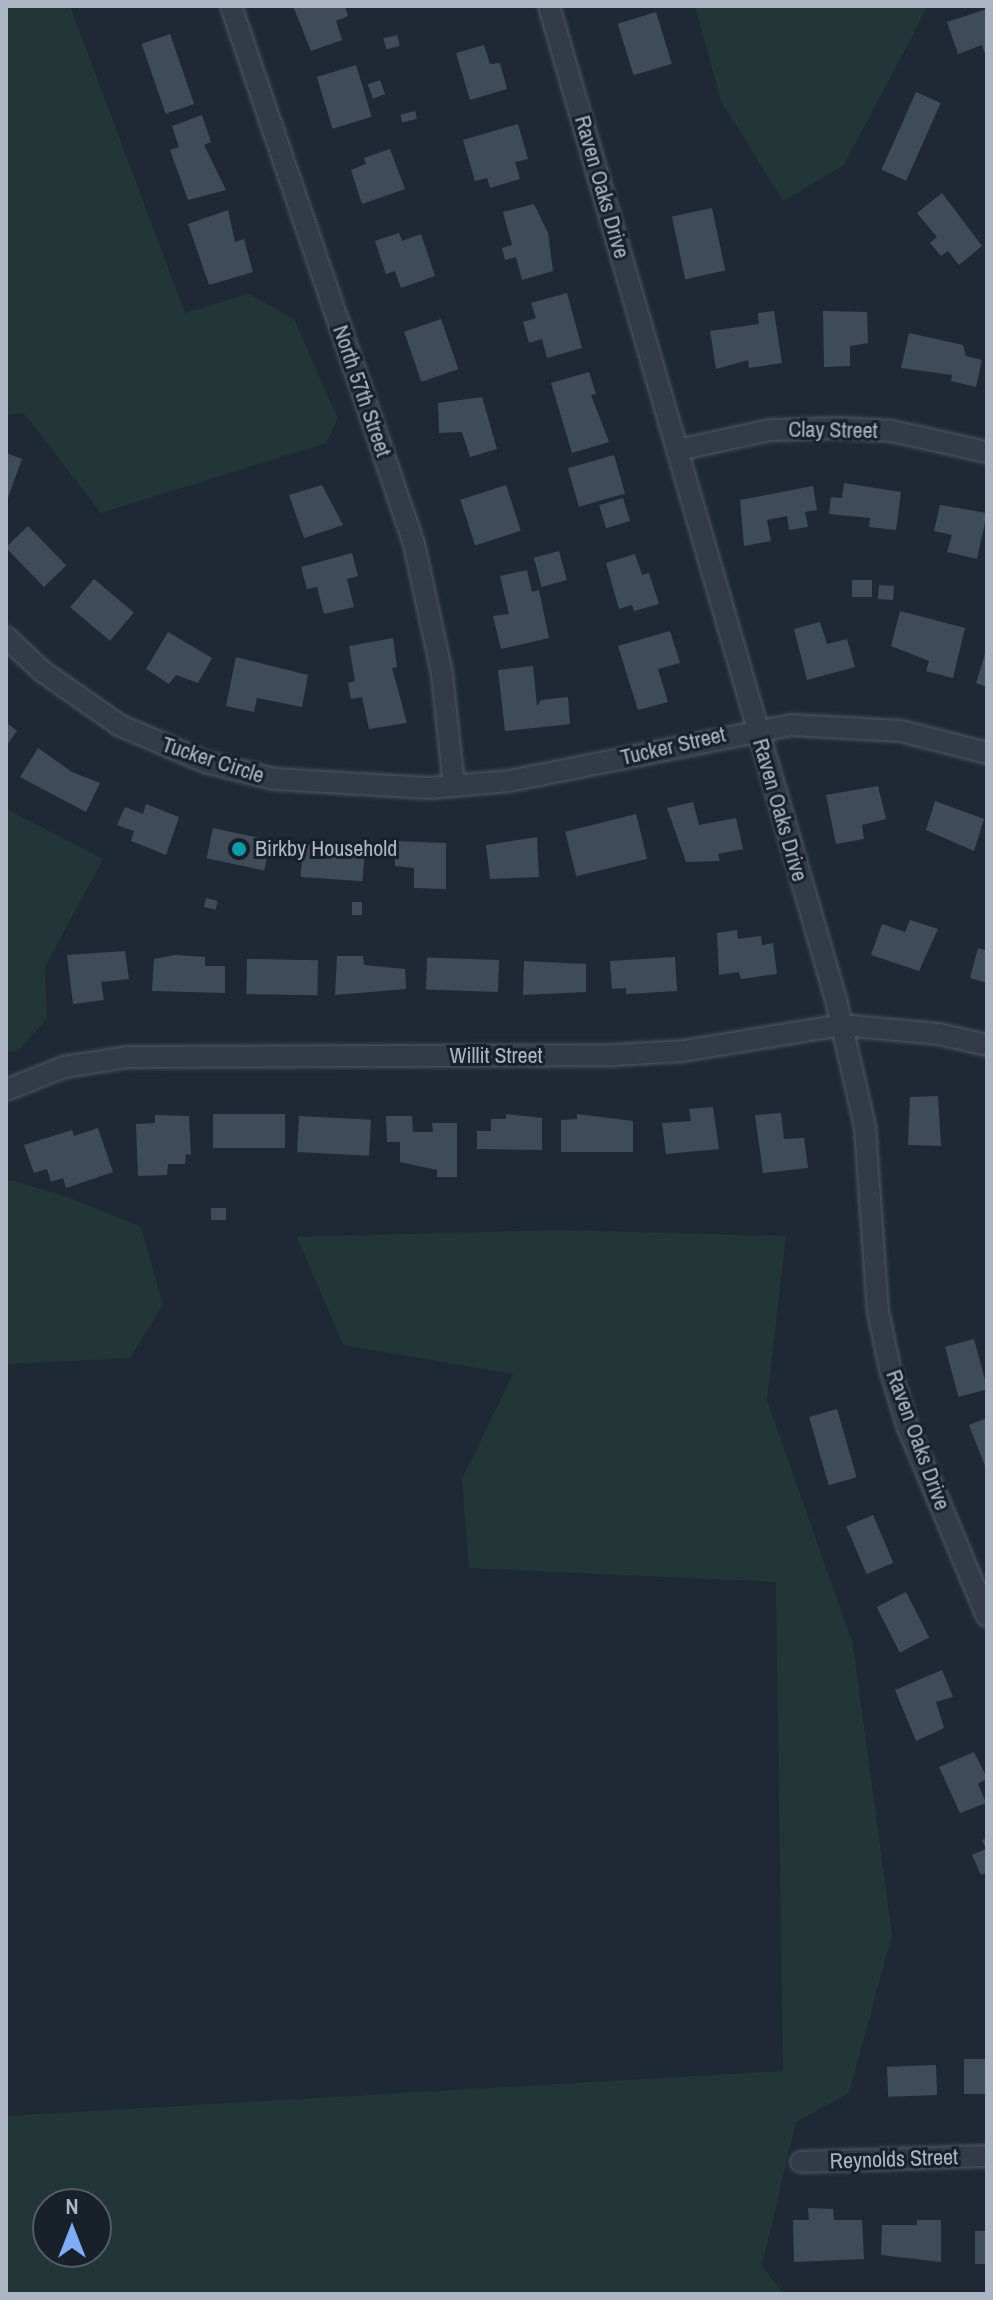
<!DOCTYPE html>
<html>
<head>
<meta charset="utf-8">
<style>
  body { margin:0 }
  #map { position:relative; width:993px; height:2300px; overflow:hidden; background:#1f2935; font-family:"Archivo Narrow",sans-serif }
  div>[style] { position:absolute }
  .green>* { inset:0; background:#223637 }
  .building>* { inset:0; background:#404b5a; transform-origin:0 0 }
  .roads { filter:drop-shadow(0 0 2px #505864) drop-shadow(0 0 2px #505864) }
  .street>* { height:20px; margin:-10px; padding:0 10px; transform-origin:10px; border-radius:10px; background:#333b46 }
  .dots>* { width:22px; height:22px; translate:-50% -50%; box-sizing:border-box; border:4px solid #18202a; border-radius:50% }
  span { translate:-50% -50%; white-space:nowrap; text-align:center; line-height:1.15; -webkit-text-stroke:6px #18202a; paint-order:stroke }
  .street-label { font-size:22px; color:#acb5c3 }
  .poi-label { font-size:22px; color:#acb5c3 }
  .left { translate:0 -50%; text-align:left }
  .frame { position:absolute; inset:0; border:8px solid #acb5c3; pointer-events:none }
  .north { position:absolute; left:32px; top:2188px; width:80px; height:80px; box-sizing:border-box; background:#18202a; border:2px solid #535c67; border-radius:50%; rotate:0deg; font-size:22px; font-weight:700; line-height:32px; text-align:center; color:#acb5c3 }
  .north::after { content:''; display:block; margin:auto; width:28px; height:36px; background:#7facf6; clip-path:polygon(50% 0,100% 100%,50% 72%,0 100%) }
</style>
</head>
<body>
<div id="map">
  <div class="green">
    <i style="clip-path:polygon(6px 6px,70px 6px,185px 313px,249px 294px,294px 319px,338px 419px,326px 443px,101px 513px,24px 413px,6px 415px)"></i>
    <i style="clip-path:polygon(695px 6px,928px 6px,844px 165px,783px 201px,721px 101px)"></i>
    <i style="clip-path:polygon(6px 809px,103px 859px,45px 967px,47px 1019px,16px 1052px,6px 1050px)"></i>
    <i style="clip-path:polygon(6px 1179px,62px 1195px,141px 1227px,163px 1305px,130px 1358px,6px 1364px)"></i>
    <i style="clip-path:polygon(evenodd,561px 1230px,786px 1236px,767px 1400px,853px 1645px,892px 1935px,849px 2093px,796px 2122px,762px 2265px,783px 2294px,6px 2294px,6px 2116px,783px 2071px,776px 1582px,469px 1568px,462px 1479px,513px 1374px,343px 1345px,297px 1237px,561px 1230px,96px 2204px,96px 2252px,48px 2252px,48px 2204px,96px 2204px)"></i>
  </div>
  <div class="building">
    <i style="clip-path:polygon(293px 6px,345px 6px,348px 16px,336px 21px,342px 40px,311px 51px)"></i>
    <i style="clip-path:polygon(987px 9px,987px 59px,982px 45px,958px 54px,947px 22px)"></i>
    <i style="left:656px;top:12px;width:54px;height:40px;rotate:73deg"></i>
    <i style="left:170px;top:34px;width:74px;height:30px;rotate:71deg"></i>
    <i style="left:397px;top:35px;width:11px;height:14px;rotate:75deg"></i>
    <i style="clip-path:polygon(484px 45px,490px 64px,500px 63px,507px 89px,470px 100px,456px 53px)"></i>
    <i style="left:356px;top:65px;width:54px;height:41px;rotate:73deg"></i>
    <i style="left:380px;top:80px;width:15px;height:13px;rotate:70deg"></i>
    <i style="left:916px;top:92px;width:27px;height:85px;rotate:24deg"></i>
    <i style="left:415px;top:111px;width:8px;height:15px;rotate:76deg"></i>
    <i style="clip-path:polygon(202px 115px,211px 142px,204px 145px,226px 190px,188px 200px,170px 150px,179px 147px,172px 126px)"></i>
    <i style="clip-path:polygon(518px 124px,528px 159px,515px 162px,520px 179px,490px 188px,487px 178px,475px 181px,463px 140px)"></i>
    <i style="clip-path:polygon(390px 149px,405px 189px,362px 204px,351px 170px,366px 164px,364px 158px)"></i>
    <i style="clip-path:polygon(942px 193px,982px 246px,959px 265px,948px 251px,941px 256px,930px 243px,937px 237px,917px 213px)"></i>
    <i style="clip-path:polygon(534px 204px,548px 233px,553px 271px,522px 280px,516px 257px,505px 260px,502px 248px,512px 245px,503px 212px)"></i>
    <i style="left:712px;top:208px;width:64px;height:41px;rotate:78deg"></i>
    <i style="clip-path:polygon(228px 210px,235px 242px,244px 239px,253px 272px,209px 285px,188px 224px)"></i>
    <i style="clip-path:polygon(399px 233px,402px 241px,421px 234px,435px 276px,401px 288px,395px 271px,386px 274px,375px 241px)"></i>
    <i style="clip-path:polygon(567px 293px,582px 348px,547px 358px,542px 339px,529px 343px,523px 322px,536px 318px,531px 303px)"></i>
    <i style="clip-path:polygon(774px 311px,782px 363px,749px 368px,748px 360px,716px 369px,710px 331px,759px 324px,758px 313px)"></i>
    <i style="clip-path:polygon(823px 311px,867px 312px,868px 343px,850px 346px,850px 366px,824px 367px)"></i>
    <i style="left:441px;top:319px;width:53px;height:39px;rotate:71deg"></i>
    <i style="clip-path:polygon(909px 333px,963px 345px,966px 356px,982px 360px,976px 387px,951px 381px,952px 375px,901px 368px)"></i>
    <i style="clip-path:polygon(589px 372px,596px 394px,591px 395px,609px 442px,572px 453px,551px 383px)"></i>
    <i style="clip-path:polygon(482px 397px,497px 449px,470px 457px,462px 432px,439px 433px,438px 403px)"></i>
    <i style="clip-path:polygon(6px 453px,22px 459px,6px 503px)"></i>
    <i style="left:614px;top:455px;width:40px;height:48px;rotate:74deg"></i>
    <i style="clip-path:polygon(844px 483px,901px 492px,896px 530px,869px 527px,870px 518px,829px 514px,831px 497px,842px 498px)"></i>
    <i style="clip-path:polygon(322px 485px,343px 525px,304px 538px,289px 495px)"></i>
    <i style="left:506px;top:485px;width:48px;height:48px;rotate:72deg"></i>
    <i style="clip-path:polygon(813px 486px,817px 510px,805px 512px,808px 527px,789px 530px,787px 516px,767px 520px,771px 541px,744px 546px,740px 500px)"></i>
    <i style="left:623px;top:498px;width:24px;height:25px;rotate:73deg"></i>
    <i style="clip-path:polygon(940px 505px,987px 513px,977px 559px,947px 552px,952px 535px,934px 531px)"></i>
    <i style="left:28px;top:526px;width:55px;height:31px;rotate:46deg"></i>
    <i style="left:559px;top:551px;width:30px;height:26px;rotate:75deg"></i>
    <i style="clip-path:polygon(352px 553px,358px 576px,347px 579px,354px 607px,324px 614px,317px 587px,307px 589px,301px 567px)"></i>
    <i style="clip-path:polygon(635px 554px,642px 575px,649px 573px,659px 604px,634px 611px,632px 605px,619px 609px,606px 563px)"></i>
    <i style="clip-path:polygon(527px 570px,532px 592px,539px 590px,549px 638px,501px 649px,493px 616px,509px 614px,500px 576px)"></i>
    <i style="left:94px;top:579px;width:52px;height:37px;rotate:40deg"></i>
    <i style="left:852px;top:580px;width:20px;height:17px"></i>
    <i style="left:879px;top:585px;width:15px;height:14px;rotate:4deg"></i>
    <i style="clip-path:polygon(900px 611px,965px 628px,953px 678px,926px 671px,929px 661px,891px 646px)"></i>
    <i style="clip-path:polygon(820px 622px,827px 644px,847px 639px,855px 667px,807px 680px,794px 629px)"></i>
    <i style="clip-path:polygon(670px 631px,680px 663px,658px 669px,668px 702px,638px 710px,618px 646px)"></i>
    <i style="clip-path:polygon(168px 632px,212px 658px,198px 683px,176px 675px,169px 684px,146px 669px)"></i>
    <i style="clip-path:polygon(393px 638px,397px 667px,392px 668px,407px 723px,369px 729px,362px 697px,351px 699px,348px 683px,355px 681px,349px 646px)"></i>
    <i style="clip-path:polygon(986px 651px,987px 651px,987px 687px,976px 683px)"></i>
    <i style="clip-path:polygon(236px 657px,308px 675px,302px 707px,257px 698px,254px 712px,226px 706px)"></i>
    <i style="clip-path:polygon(533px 666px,537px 706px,541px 700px,568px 697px,570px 724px,505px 731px,498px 670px)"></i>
    <i style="clip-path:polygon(6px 722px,17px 731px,6px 746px)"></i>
    <i style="clip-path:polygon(38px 748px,72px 772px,100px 783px,86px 812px,20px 777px)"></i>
    <i style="clip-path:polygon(878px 786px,886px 819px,862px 825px,864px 839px,836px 844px,826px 795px)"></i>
    <i style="clip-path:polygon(935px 801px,984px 819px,974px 851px,926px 830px)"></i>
    <i style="clip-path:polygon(693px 802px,699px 825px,736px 818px,743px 849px,718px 854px,720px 861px,686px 862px,667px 808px)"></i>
    <i style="clip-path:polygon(146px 804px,179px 817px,166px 855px,131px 841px,134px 831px,117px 825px,125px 807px,143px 814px)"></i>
    <i style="left:636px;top:814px;width:46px;height:73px;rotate:76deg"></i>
    <i style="left:213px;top:828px;width:59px;height:31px;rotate:12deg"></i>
    <i style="clip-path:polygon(537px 837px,539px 877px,490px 879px,486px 845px)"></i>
    <i style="clip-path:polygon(395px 841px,446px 843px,446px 889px,414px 888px,414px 868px,395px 866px)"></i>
    <i style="left:303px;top:844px;width:62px;height:33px;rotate:4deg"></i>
    <i style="left:206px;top:898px;width:12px;height:9px;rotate:14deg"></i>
    <i style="left:352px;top:902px;width:10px;height:13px"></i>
    <i style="clip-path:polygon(910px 920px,938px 929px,919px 971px,871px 955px,882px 924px,905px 932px)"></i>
    <i style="clip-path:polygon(737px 930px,738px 939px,761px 936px,762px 945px,773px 943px,777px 974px,741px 979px,739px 972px,719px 975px,717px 933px)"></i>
    <i style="clip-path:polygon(978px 948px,987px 951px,987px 983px,970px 978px)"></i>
    <i style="clip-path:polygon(125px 951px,129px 979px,101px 982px,104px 1000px,73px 1004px,67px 955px)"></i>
    <i style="clip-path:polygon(175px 955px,205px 957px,205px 966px,225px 966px,225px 993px,152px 991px,154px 959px)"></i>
    <i style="clip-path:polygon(337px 956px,363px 956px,364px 965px,405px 969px,406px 989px,335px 995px)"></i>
    <i style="clip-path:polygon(675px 957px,677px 991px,626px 994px,626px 988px,612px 989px,610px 961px)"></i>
    <i style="left:247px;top:959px;width:71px;height:35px;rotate:1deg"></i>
    <i style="left:499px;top:960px;width:32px;height:72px;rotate:92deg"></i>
    <i style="clip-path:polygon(524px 961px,586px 964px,586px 992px,523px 995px)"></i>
    <i style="clip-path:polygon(938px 1096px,941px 1146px,908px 1145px,910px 1097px)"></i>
    <i style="clip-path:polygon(713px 1107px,719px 1149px,666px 1154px,662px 1123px,691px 1121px,689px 1109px)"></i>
    <i style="clip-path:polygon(781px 1113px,784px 1139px,804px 1138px,808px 1168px,763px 1173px,755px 1115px)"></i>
    <i style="left:213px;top:1114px;width:72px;height:34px"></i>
    <i style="clip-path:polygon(506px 1114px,542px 1118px,542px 1150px,477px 1149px,477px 1131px,491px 1131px,491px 1119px,506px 1119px)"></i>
    <i style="clip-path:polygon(577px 1114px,633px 1121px,633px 1152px,561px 1152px,561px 1120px,577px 1119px)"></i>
    <i style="clip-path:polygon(155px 1115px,189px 1116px,191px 1155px,186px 1154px,185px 1164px,168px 1164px,167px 1175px,138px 1176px,136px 1124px,155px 1123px)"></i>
    <i style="left:299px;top:1116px;width:72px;height:36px;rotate:3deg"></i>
    <i style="clip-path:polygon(386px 1116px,412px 1116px,413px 1132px,433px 1132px,432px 1123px,457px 1123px,457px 1177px,437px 1177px,437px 1170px,400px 1162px,400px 1142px,387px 1142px)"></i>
    <i style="clip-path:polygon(98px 1128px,113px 1172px,66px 1188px,63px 1178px,51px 1182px,47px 1169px,34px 1173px,24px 1145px,72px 1130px,74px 1136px)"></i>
    <i style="left:211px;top:1208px;width:15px;height:12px"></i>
    <i style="left:974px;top:1339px;width:52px;height:30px;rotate:75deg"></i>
    <i style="left:837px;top:1409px;width:71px;height:29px;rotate:74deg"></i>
    <i style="clip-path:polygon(987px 1418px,987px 1471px,969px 1425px)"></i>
    <i style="left:873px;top:1515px;width:52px;height:29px;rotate:67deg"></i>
    <i style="left:906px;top:1592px;width:51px;height:33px;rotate:63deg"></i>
    <i style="clip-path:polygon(942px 1670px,953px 1697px,936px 1702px,944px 1728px,916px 1741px,895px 1690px)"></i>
    <i style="clip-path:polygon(974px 1752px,987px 1778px,978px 1784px,986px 1803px,960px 1813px,939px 1767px)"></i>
    <i style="clip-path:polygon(987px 1838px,987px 1872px,981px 1875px,972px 1855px,986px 1849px,982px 1840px)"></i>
    <i style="left:987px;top:2059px;width:35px;height:23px;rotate:90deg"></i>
    <i style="left:936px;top:2065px;width:30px;height:49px;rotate:88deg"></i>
    <i style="clip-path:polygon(808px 2208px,833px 2209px,834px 2220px,862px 2220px,864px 2259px,794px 2262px,793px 2220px,809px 2220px)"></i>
    <i style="clip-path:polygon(917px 2220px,941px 2220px,941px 2262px,881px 2255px,882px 2225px,917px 2225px)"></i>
    <i style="left:987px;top:2231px;width:33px;height:12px;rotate:90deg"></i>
  </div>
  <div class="roads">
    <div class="street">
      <i style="left:231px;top:6px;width:568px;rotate:71.21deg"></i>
      <i style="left:414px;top:544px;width:133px;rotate:77.8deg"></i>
      <i style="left:442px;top:674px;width:113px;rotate:83.9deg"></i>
      <i style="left:549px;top:6px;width:1035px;rotate:73.89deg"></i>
      <i style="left:836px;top:1000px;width:130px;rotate:77.1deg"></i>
      <i style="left:865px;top:1127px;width:184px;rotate:86deg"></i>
      <i style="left:878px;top:1311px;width:59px;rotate:78.3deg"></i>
      <i style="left:890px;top:1369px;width:59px;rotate:73.1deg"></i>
      <i style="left:907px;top:1425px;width:207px;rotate:67.3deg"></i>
      <i style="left:678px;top:450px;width:94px;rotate:-12.3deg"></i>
      <i style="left:770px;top:430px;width:71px;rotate:-1.6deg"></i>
      <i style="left:841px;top:428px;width:51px;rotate:3.4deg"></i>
      <i style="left:892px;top:431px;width:97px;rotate:12.5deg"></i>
      <i style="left:6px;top:637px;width:50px;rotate:43.4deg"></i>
      <i style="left:42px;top:671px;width:94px;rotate:35deg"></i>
      <i style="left:119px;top:725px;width:94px;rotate:23.3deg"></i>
      <i style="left:205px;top:762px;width:71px;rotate:13.8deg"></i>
      <i style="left:274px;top:779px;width:155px;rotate:3.3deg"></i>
      <i style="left:429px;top:788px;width:80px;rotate:-5deg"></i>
      <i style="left:509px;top:781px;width:288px;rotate:-11.2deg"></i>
      <i style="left:792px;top:725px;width:109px;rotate:3.2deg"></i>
      <i style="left:901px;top:731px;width:89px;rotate:14.3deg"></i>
      <i style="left:6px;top:1090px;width:62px;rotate:-21.6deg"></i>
      <i style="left:64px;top:1067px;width:65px;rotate:-8.9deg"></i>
      <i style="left:128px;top:1057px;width:487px;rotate:-0.2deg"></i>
      <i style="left:615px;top:1055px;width:68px;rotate:-3.4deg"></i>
      <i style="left:683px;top:1051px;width:160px;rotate:-9.3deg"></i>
      <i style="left:841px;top:1025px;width:98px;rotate:5.2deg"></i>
      <i style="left:939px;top:1034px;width:49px;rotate:12.9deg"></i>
      <i style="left:801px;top:2162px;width:186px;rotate:-1.8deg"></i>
    </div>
  </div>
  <div class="dots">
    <i style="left:239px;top:849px;background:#0f9aa8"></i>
  </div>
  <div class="street-label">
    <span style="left:602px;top:187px;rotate:74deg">Raven Oaks Drive</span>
    <span style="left:362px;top:391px;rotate:71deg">North 57th Street</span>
    <span style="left:833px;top:430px;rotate:1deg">Clay Street</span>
    <span style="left:673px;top:746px;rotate:-13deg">Tucker Street</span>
    <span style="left:213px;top:760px;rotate:18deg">Tucker Circle</span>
    <span style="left:780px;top:810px;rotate:74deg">Raven Oaks Drive</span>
    <span style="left:496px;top:1056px">Willit Street</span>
    <span style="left:918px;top:1440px;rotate:70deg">Raven Oaks Drive</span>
    <span style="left:894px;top:2159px;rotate:-2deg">Reynolds Street</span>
  </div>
  <div class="poi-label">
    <span class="left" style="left:255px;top:849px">Birkby Household</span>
  </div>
  <div class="frame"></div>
  <div class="north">N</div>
</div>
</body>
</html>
